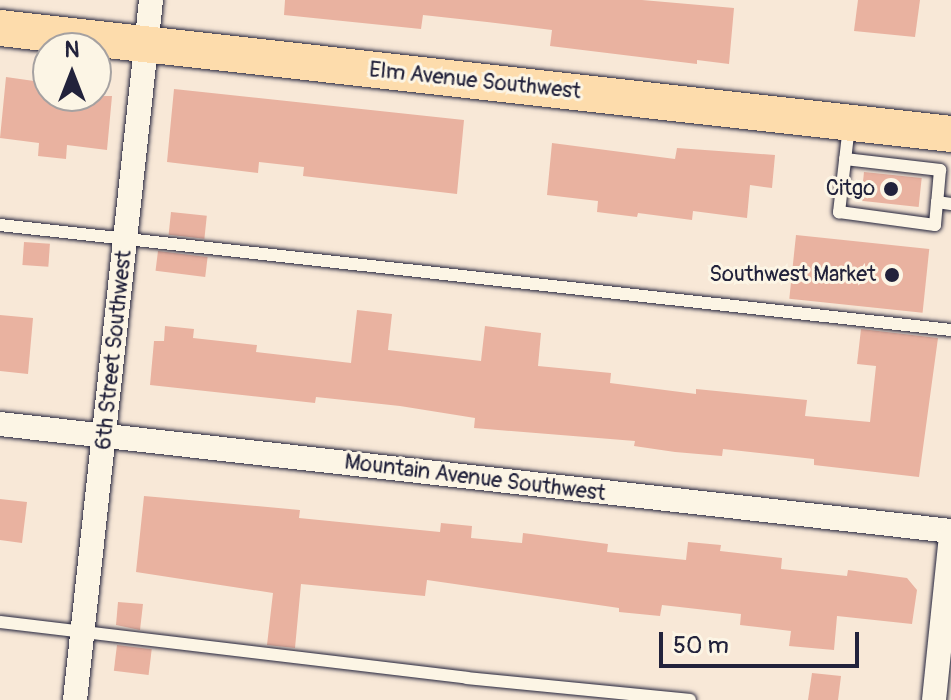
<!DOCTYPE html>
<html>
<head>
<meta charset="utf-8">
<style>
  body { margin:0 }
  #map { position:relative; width:951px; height:700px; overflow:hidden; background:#f8e8d7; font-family:Pangolin,sans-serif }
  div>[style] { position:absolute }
  .building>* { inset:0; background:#e9b2a0; transform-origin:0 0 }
  .roads { filter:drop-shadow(0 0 2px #22223b) drop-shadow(0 0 2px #22223b) }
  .service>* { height:12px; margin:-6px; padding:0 6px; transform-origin:6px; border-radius:6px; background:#fcf5e5 }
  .minor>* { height:24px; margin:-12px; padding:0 12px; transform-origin:12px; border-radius:12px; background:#fcf5e5 }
  .primary>* { height:36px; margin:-18px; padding:0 18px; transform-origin:18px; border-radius:18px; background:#fddcac }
  .dots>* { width:22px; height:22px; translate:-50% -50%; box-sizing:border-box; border:4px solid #fcf5e5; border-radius:50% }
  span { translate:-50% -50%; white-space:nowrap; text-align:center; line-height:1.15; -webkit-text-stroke:6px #fcf5e5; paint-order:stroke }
  .street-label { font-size:22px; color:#22223b }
  .poi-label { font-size:22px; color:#22223b }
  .right { translate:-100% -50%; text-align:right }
  .north { position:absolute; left:32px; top:32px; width:80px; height:80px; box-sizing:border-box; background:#fcf5e5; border:2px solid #a5a1a1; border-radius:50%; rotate:0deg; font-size:22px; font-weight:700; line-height:32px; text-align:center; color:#22223b }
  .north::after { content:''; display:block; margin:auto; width:28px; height:36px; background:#22223b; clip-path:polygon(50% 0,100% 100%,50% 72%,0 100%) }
  .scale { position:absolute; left:659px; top:632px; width:200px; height:36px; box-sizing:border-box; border:4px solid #22223b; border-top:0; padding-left:10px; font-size:24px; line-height:28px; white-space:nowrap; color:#22223b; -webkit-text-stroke:6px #fcf5e5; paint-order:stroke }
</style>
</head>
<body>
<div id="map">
  <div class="building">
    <i style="clip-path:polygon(285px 0,642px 0,734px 8px,729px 64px,697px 60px,697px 64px,550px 46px,552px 30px,487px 22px,423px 15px,421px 29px,284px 15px)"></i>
    <i style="clip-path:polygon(858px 0,920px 0,915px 37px,854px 31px)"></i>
    <i style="clip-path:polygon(6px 77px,48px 83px,48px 96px,112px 96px,107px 150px,67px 145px,66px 159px,38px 156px,39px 143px,0 138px)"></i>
    <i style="clip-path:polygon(174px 89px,464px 120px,457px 194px,303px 176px,304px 167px,259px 162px,258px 173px,167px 162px)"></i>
    <i style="clip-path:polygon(552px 143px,675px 159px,677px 148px,775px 155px,772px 188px,750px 185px,747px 218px,693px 211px,692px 220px,638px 213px,637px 217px,597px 212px,598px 201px,547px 195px)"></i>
    <i style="left:864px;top:172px;width:58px;height:29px;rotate:6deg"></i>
    <i style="left:171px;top:212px;width:36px;height:23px;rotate:6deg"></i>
    <i style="left:796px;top:235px;width:134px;height:64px;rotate:6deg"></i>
    <i style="left:24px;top:242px;width:26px;height:23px;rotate:4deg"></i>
    <i style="left:158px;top:251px;width:50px;height:20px;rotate:7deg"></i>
    <i style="clip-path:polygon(357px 310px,392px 314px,388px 350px,481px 361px,485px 326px,541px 333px,538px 366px,611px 373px,610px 383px,696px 394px,696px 389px,807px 400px,805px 416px,870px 422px,876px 366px,857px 364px,861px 329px,938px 338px,919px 477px,814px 465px,814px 459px,723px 449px,722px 456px,675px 452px,634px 446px,635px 441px,474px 428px,475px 418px,400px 406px,316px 397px,315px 403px,150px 385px,154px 341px,164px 341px,165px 326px,194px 329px,193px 338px,257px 345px,256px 352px,351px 363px)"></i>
    <i style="clip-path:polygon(0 315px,33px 318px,28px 374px,0 371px)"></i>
    <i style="clip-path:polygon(144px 496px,300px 510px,299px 518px,440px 532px,441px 523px,472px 526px,471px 538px,522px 543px,523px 533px,608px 544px,607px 552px,686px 560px,688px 542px,721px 545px,720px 551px,782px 558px,781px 569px,847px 576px,848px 570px,907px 578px,917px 590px,912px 624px,837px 616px,834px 650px,789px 646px,791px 631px,740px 625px,741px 614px,662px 605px,660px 616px,619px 612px,619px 608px,427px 580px,425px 596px,301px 584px,295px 648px,267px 645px,273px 593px,136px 572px)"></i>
    <i style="clip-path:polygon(0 499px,27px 502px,22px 543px,0 540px)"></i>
    <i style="clip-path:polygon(118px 602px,143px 604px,140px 630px,116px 625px)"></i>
    <i style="left:117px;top:645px;width:35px;height:26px;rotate:7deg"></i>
    <i style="clip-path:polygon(812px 673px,841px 676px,838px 700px,808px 700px)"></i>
  </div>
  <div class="roads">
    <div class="service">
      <i style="left:849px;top:126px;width:87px;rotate:96.6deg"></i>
      <i style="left:839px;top:212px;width:97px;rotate:7.7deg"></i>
      <i style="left:935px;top:225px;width:23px;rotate:-85deg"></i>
      <i style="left:937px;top:202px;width:14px;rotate:8deg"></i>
      <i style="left:845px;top:159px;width:96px;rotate:6.6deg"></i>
      <i style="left:940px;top:170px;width:32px;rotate:95deg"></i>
      <i style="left:0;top:225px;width:957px;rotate:6.3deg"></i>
      <i style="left:0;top:622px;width:470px;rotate:6.8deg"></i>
      <i style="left:467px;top:678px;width:224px;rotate:5.6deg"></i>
    </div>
    <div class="minor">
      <i style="left:0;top:424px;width:957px;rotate:6.42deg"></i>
      <i style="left:75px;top:700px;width:704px;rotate:-83.8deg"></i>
      <i style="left:934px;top:700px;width:165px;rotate:-84.1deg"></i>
    </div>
    <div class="primary">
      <i style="left:0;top:28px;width:957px;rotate:6.36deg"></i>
    </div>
  </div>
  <div class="dots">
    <i style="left:891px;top:189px;background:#22223b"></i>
    <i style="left:892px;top:275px;background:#22223b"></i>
  </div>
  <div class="street-label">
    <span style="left:475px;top:81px;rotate:6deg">Elm Avenue Southwest</span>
    <span style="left:114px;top:350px;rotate:-84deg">6th Street Southwest</span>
    <span style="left:475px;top:478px;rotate:7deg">Mountain Avenue Southwest</span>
  </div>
  <div class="poi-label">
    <span class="right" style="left:875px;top:189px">Citgo</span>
    <span class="right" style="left:876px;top:275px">Southwest Market</span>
  </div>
  <div class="north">N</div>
  <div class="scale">50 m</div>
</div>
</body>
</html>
